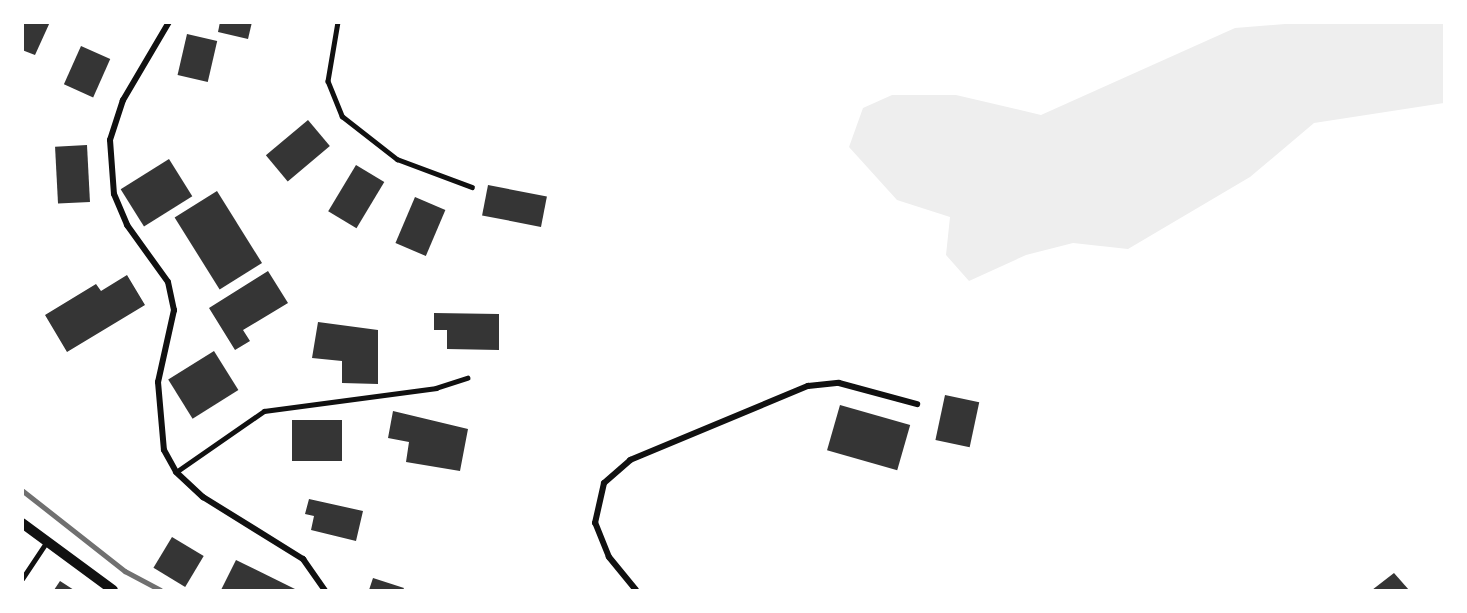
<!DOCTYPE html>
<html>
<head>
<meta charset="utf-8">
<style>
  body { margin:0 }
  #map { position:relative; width:1467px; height:613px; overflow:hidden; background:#fff; font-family:Roboto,sans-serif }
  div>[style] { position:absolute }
  .green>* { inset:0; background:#eee }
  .building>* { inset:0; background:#353535; transform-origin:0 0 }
  .service>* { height:4.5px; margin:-2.25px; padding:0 2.25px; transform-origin:2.25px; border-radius:2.25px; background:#111 }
  .minor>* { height:6px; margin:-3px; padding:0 3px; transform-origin:3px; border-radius:3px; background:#111 }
  .tertiary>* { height:10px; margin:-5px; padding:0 5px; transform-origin:5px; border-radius:5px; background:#111 }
  .rail>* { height:4.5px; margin:-2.25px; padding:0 2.25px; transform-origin:2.25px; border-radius:2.25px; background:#707070 }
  span { translate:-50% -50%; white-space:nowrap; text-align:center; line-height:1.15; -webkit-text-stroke:6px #fff; paint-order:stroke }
  .frame { position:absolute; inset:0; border:24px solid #fff; pointer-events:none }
</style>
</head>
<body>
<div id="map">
  <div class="green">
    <i style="clip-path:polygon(1309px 22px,1444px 23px,1444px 103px,1314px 123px,1250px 177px,1128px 249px,1073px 243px,1026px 255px,969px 281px,946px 255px,950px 217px,897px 200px,849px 147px,863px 108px,892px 95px,956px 95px,1041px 115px,1235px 28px)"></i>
  </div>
  <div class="building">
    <i style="clip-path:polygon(22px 22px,50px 22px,35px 55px,22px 50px)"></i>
    <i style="clip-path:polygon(220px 22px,252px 22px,248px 39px,218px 32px)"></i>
    <i style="left:187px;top:34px;width:31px;height:42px;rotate:13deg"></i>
    <i style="left:81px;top:46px;width:32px;height:42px;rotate:24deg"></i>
    <i style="left:308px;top:120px;width:34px;height:55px;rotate:50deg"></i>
    <i style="left:87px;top:145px;width:57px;height:32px;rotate:87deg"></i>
    <i style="left:169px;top:159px;width:44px;height:57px;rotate:58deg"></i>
    <i style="left:356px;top:165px;width:33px;height:54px;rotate:31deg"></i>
    <i style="left:488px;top:185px;width:60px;height:31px;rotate:11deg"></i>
    <i style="left:217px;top:191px;width:85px;height:50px;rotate:58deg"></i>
    <i style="left:415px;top:197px;width:33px;height:50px;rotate:23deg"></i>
    <i style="clip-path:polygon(268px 271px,288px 303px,243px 330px,250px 341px,235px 350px,209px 308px)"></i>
    <i style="clip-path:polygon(127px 275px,145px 305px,67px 352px,45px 315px,96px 284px,101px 291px)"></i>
    <i style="clip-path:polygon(434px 313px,499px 314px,499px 350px,447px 349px,447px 330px,434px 330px)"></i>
    <i style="clip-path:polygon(318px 322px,378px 330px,378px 384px,342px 383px,342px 361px,312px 358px)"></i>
    <i style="left:214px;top:351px;width:46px;height:54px;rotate:58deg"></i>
    <i style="left:945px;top:395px;width:35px;height:46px;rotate:12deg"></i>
    <i style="left:840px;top:405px;width:73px;height:47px;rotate:16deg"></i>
    <i style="clip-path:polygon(393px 411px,468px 429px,460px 471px,406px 462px,409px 442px,388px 438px)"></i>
    <i style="left:292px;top:420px;width:50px;height:41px"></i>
    <i style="clip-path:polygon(309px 499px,363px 511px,356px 541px,311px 530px,314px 516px,305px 514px)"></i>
    <i style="left:172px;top:537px;width:37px;height:36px;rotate:31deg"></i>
    <i style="clip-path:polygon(236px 560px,297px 590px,221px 590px)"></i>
    <i style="clip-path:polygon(1394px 573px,1409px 590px,1372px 590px)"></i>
    <i style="clip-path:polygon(373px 578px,404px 588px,403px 590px,369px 590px)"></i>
    <i style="clip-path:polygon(60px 581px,74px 590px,54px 590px)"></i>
  </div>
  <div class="service">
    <i style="left:338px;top:22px;width:60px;rotate:99.6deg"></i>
    <i style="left:328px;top:81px;width:38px;rotate:68deg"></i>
    <i style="left:342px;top:116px;width:70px;rotate:38deg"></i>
    <i style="left:397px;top:159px;width:80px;rotate:20.5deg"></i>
    <i style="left:176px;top:472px;width:107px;rotate:-34.7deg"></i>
    <i style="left:264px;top:411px;width:174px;rotate:-7.6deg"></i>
    <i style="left:436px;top:388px;width:33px;rotate:-18deg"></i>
    <i style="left:22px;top:579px;width:43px;rotate:-56.3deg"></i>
  </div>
  <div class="minor">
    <i style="left:169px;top:22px;width:91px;rotate:120.5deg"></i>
    <i style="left:123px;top:100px;width:42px;rotate:108deg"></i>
    <i style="left:110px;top:140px;width:54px;rotate:85.8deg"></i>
    <i style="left:114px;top:194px;width:34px;rotate:67deg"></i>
    <i style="left:127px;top:225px;width:70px;rotate:54.3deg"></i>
    <i style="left:168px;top:282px;width:29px;rotate:78deg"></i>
    <i style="left:174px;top:310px;width:74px;rotate:102.5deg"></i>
    <i style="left:158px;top:382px;width:68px;rotate:85deg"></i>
    <i style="left:164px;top:450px;width:25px;rotate:61deg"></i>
    <i style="left:176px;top:472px;width:37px;rotate:43deg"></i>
    <i style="left:203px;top:497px;width:118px;rotate:31.8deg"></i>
    <i style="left:303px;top:559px;width:38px;rotate:55deg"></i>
    <i style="left:636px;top:590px;width:43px;rotate:-129.3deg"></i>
    <i style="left:609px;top:557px;width:37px;rotate:-112deg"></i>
    <i style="left:595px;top:523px;width:41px;rotate:-77.3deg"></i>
    <i style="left:604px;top:483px;width:35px;rotate:-41deg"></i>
    <i style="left:630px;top:460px;width:193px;rotate:-22.6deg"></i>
    <i style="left:808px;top:386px;width:31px;rotate:-6deg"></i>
    <i style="left:839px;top:383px;width:81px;rotate:15.1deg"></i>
  </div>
  <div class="tertiary">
    <i style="left:22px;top:523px;width:113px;rotate:36.4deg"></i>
  </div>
  <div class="rail">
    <i style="left:22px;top:490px;width:131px;rotate:38.2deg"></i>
    <i style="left:125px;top:571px;width:40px;rotate:28deg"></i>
  </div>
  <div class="frame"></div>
</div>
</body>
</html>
